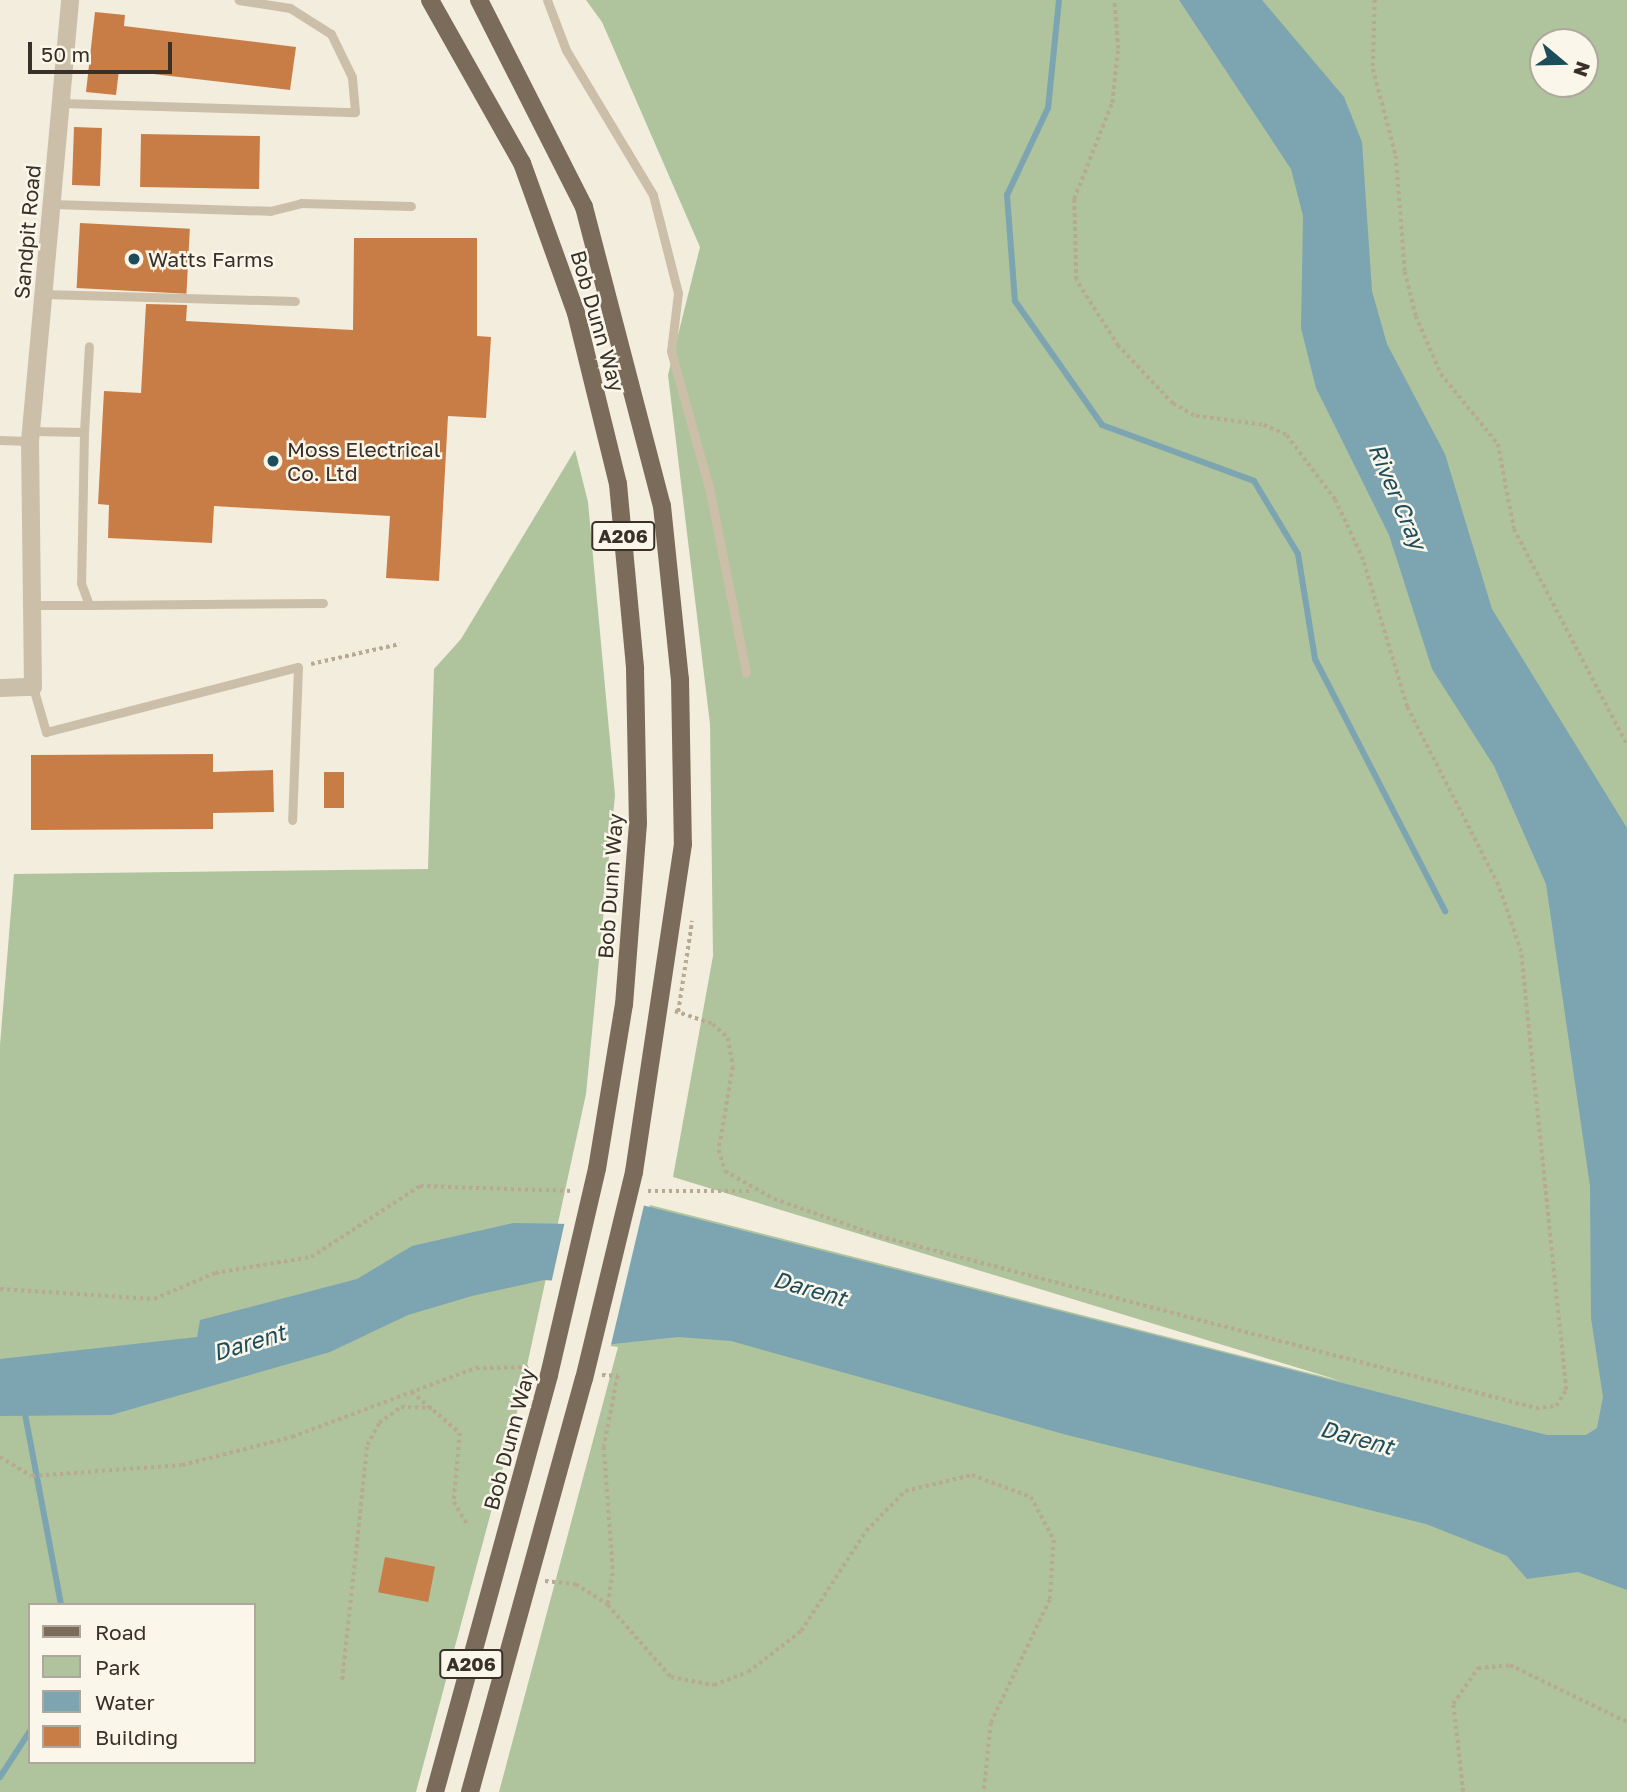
<!DOCTYPE html>
<html>
<head>
<meta charset="utf-8">
<style>
  body { margin:0 }
  #map { position:relative; width:1627px; height:1792px; overflow:hidden; background:#f3eddd; font-family:"Golos Text",sans-serif }
  div>[style] { position:absolute }
  .green>* { inset:0; background:#afc39d }
  .water>* { inset:0; background:#7ca5b1 }
  .pier>* { inset:0; background:#f3eddd }
  .stream>* { height:6px; margin:-3px; padding:0 3px; transform-origin:3px; border-radius:3px; background:#7ca5b1 }
  .building>* { inset:0; background:#c97d46; transform-origin:0 0 }
  .path>* { height:3.5px; margin-top:-1.75px; transform-origin:0; background:repeating-linear-gradient(90deg,#b8a993 0 3.5px,transparent 0 7px) }
  .lane>* { height:9px; margin:-4.5px; padding:0 4.5px; transform-origin:4.5px; border-radius:4.5px; background:#ccbfa9 }
  .street>* { height:18px; margin:-9px; padding:0 9px; transform-origin:9px; border-radius:9px; background:#ccbfa9 }
  .primary>* { height:18px; margin:-9px; padding:0 9px; transform-origin:9px; border-radius:9px; background:#7b6b5a }
  .primary-bridge>* { height:18px; margin:-9px; padding:0 9px; transform-origin:9px; border-radius:9px; background:#7b6b5a }
  .dots>* { width:19px; height:19px; translate:-50% -50%; box-sizing:border-box; border:4px solid #faf6ea; border-radius:50% }
  span { translate:-50% -50%; white-space:nowrap; text-align:center; line-height:1.15; -webkit-text-stroke:5px #faf6ea; paint-order:stroke }
  .shield-label span { padding:2px 5px; background:#faf6ea; border:2px solid; border-radius:5px; -webkit-text-stroke-width:0 }
  .shield-label { font-size:19px; color:#393129; font-weight:700 }
  .street-label { font-size:21px; color:#393129 }
  .poi-label { font-size:21px; color:#393129 }
  .left { translate:0 -50%; text-align:left }
  .water-label { font-size:23px; color:#1d4c5b; font-style:italic }
  .legend { position:absolute; left:28px; top:1603px; width:228px; height:161px; box-sizing:border-box; background:#faf6ea; border:2px solid #ada79d; margin:0; padding:9px 12px; list-style:none; font-size:21px; color:#393129 }
  .legend li { display:flex; align-items:center; gap:14px; height:35px }
  .legend b { width:35px; border:2px solid #ada79d }
  .north { position:absolute; left:1529px; top:28px; width:70px; height:70px; box-sizing:border-box; background:#faf6ea; border:2px solid #ada79d; border-radius:50%; rotate:109deg; font-size:19px; font-weight:700; line-height:28px; text-align:center; color:#393129 }
  .north::after { content:''; display:block; margin:auto; width:24px; height:32px; background:#1d4c5b; clip-path:polygon(50% 0,100% 100%,50% 72%,0 100%) }
  .scale { position:absolute; left:28px; top:42px; width:144px; height:32px; box-sizing:border-box; border:4px solid #393129; border-top:0; padding-left:9px; font-size:21px; line-height:24px; white-space:nowrap; color:#393129; -webkit-text-stroke:5px #faf6ea; paint-order:stroke }
</style>
</head>
<body>
<div id="map">
  <div class="green">
    <i style="clip-path:polygon(evenodd,586px 0,1627px 0,1627px 1792px,499px 1792px,618px 1347px,604px 1345px,650px 1205px,1341px 1381px,673px 1177px,713px 956px,710px 724px,668px 375px,700px 247px,602px 22px,586px 0,1543px 42px,1585px 42px,1585px 84px,1543px 84px,1543px 42px)"></i>
    <i style="clip-path:polygon(evenodd,575px 450px,588px 502px,615px 795px,586px 1094px,513px 1430px,416px 1792px,0 1792px,0 1045px,14px 874px,428px 869px,434px 669px,461px 639px,575px 450px,30px 1605px,254px 1605px,254px 1762px,30px 1762px,30px 1605px)"></i>
  </div>
  <div class="water">
    <i style="clip-path:polygon(1179px 0,1262px 0,1344px 97px,1362px 142px,1372px 291px,1387px 344px,1445px 454px,1492px 609px,1627px 828px,1627px 1590px,1578px 1572px,1527px 1579px,1507px 1556px,1426px 1524px,1067px 1435px,731px 1341px,678px 1337px,604px 1345px,618px 1285px,544px 1280px,472px 1296px,408px 1315px,330px 1352px,111px 1415px,0 1416px,0 1359px,197px 1337px,200px 1320px,357px 1279px,412px 1246px,513px 1223px,633px 1225px,638px 1204px,1547px 1435px,1586px 1435px,1597px 1428px,1603px 1397px,1591px 1318px,1590px 1186px,1546px 884px,1494px 766px,1432px 669px,1389px 535px,1316px 388px,1301px 328px,1303px 216px,1291px 169px)"></i>
  </div>
  <div class="pier">
    <i style="clip-path:polygon(645px 1201px,610px 1349px,603px 1349px,614px 1288px,551px 1284px,565px 1221px,630px 1221px,635px 1202px)"></i>
  </div>
  <div class="stream">
    <i style="left:1059px;top:0;width:109px;rotate:95.8deg"></i>
    <i style="left:1048px;top:108px;width:96px;rotate:115.2deg"></i>
    <i style="left:1007px;top:195px;width:106px;rotate:85.7deg"></i>
    <i style="left:1015px;top:301px;width:151px;rotate:54.9deg"></i>
    <i style="left:1102px;top:425px;width:162px;rotate:20.2deg"></i>
    <i style="left:1254px;top:481px;width:85px;rotate:58.9deg"></i>
    <i style="left:1298px;top:554px;width:106px;rotate:80.8deg"></i>
    <i style="left:1315px;top:659px;width:284px;rotate:62.7deg"></i>
    <i style="left:25px;top:1414px;width:194px;rotate:79.3deg"></i>
    <i style="left:0;top:1777px;width:55px;rotate:-56.9deg"></i>
  </div>
  <div class="building">
    <i style="clip-path:polygon(95px 12px,125px 15px,124px 26px,296px 47px,290px 90px,119px 70px,116px 95px,86px 92px)"></i>
    <i style="left:74px;top:127px;width:28px;height:58px;rotate:2deg"></i>
    <i style="left:141px;top:134px;width:119px;height:53px;rotate:1deg"></i>
    <i style="left:80px;top:223px;width:110px;height:65px;rotate:3deg"></i>
    <i style="clip-path:polygon(354px 238px,477px 238px,477px 336px,491px 337px,486px 418px,448px 416px,439px 581px,386px 578px,390px 516px,214px 506px,212px 543px,108px 538px,109px 505px,98px 504px,104px 391px,141px 393px,146px 304px,187px 305px,186px 321px,353px 330px)"></i>
    <i style="clip-path:polygon(213px 754px,213px 772px,273px 770px,274px 812px,213px 813px,213px 829px,31px 830px,31px 755px)"></i>
    <i style="left:324px;top:772px;width:20px;height:36px"></i>
    <i style="left:385px;top:1557px;width:51px;height:36px;rotate:11deg"></i>
  </div>
  <div class="path">
    <i style="left:1375px;top:0;width:69px;rotate:91.7deg"></i>
    <i style="left:1373px;top:69px;width:90px;rotate:75.2deg"></i>
    <i style="left:1396px;top:156px;width:116px;rotate:85.6deg"></i>
    <i style="left:1405px;top:272px;width:45px;rotate:76deg"></i>
    <i style="left:1416px;top:316px;width:63px;rotate:66.7deg"></i>
    <i style="left:1441px;top:374px;width:90px;rotate:50.8deg"></i>
    <i style="left:1498px;top:444px;width:86px;rotate:79.3deg"></i>
    <i style="left:1514px;top:529px;width:243px;rotate:62.3deg"></i>
    <i style="left:311px;top:664px;width:91px;rotate:-12.7deg"></i>
    <i style="left:675px;top:1011px;width:40px;rotate:18.9deg"></i>
    <i style="left:713px;top:1024px;width:21px;rotate:43deg"></i>
    <i style="left:728px;top:1038px;width:29px;rotate:80deg"></i>
    <i style="left:733px;top:1067px;width:84px;rotate:99.6deg"></i>
    <i style="left:719px;top:1150px;width:22px;rotate:74deg"></i>
    <i style="left:725px;top:1171px;width:56px;rotate:29.7deg"></i>
    <i style="left:774px;top:1199px;width:111px;rotate:19.4deg"></i>
    <i style="left:879px;top:1236px;width:679px;rotate:14.67deg"></i>
    <i style="left:1536px;top:1408px;width:20px;rotate:-6deg"></i>
    <i style="left:1556px;top:1406px;width:19px;rotate:-58deg"></i>
    <i style="left:1566px;top:1390px;width:440px;rotate:-95.9deg"></i>
    <i style="left:1521px;top:952px;width:71px;rotate:-108.9deg"></i>
    <i style="left:1498px;top:885px;width:200px;rotate:-117.1deg"></i>
    <i style="left:1407px;top:707px;width:153px;rotate:-106.7deg"></i>
    <i style="left:1363px;top:560px;width:66px;rotate:-115deg"></i>
    <i style="left:1335px;top:500px;width:81px;rotate:-127deg"></i>
    <i style="left:1286px;top:435px;width:26px;rotate:-157deg"></i>
    <i style="left:1262px;top:425px;width:69px;rotate:-172.5deg"></i>
    <i style="left:1194px;top:416px;width:24px;rotate:-150deg"></i>
    <i style="left:1173px;top:404px;width:80px;rotate:-133.5deg"></i>
    <i style="left:1118px;top:346px;width:78px;rotate:-122.5deg"></i>
    <i style="left:1076px;top:280px;width:81px;rotate:-91.4deg"></i>
    <i style="left:1074px;top:199px;width:103px;rotate:-68.4deg"></i>
    <i style="left:1112px;top:103px;width:54px;rotate:-83.7deg"></i>
    <i style="left:1118px;top:49px;width:49px;rotate:-94.7deg"></i>
    <i style="left:678px;top:1012px;width:92px;rotate:-81.3deg"></i>
    <i style="left:648px;top:1191px;width:105px"></i>
    <i style="left:0;top:1289px;width:154px;rotate:3.7deg"></i>
    <i style="left:154px;top:1299px;width:66px;rotate:-23.1deg"></i>
    <i style="left:215px;top:1273px;width:97px;rotate:-9.5deg"></i>
    <i style="left:311px;top:1257px;width:130px;rotate:-33.1deg"></i>
    <i style="left:420px;top:1186px;width:154px;rotate:1.9deg"></i>
    <i style="left:602px;top:1375px;width:16px;rotate:4deg"></i>
    <i style="left:618px;top:1376px;width:72px;rotate:101.2deg"></i>
    <i style="left:604px;top:1447px;width:126px;rotate:85.9deg"></i>
    <i style="left:613px;top:1573px;width:32px;rotate:99deg"></i>
    <i style="left:412px;top:1392px;width:63px;rotate:40.5deg"></i>
    <i style="left:460px;top:1433px;width:69px;rotate:95deg"></i>
    <i style="left:454px;top:1502px;width:26px;rotate:59deg"></i>
    <i style="left:0;top:1457px;width:37px;rotate:31deg"></i>
    <i style="left:32px;top:1476px;width:150px;rotate:-4.2deg"></i>
    <i style="left:182px;top:1465px;width:114px;rotate:-14.3deg"></i>
    <i style="left:292px;top:1437px;width:197px;rotate:-20.6deg"></i>
    <i style="left:476px;top:1368px;width:56px;rotate:-1deg"></i>
    <i style="left:545px;top:1581px;width:31px;rotate:6deg"></i>
    <i style="left:576px;top:1584px;width:38px;rotate:33deg"></i>
    <i style="left:608px;top:1605px;width:96px;rotate:48.8deg"></i>
    <i style="left:671px;top:1677px;width:44px;rotate:10.5deg"></i>
    <i style="left:714px;top:1685px;width:36px;rotate:-21deg"></i>
    <i style="left:748px;top:1672px;width:67px;rotate:-37.7deg"></i>
    <i style="left:801px;top:1631px;width:119px;rotate:-57deg"></i>
    <i style="left:866px;top:1531px;width:56px;rotate:-45.7deg"></i>
    <i style="left:905px;top:1491px;width:69px;rotate:-13.4deg"></i>
    <i style="left:972px;top:1475px;width:63px;rotate:20.4deg"></i>
    <i style="left:1031px;top:1497px;width:49px;rotate:61.9deg"></i>
    <i style="left:1054px;top:1540px;width:60px;rotate:93.8deg"></i>
    <i style="left:1050px;top:1600px;width:136px;rotate:115.6deg"></i>
    <i style="left:991px;top:1723px;width:69px;rotate:95.8deg"></i>
    <i style="left:342px;top:1680px;width:236px;rotate:-83.9deg"></i>
    <i style="left:367px;top:1445px;width:25px;rotate:-61deg"></i>
    <i style="left:379px;top:1423px;width:27px;rotate:-36deg"></i>
    <i style="left:401px;top:1407px;width:31px;rotate:2deg"></i>
    <i style="left:1463px;top:1792px;width:89px;rotate:-96.5deg"></i>
    <i style="left:1453px;top:1704px;width:44px;rotate:-55.2deg"></i>
    <i style="left:1478px;top:1668px;width:32px;rotate:-5deg"></i>
    <i style="left:1510px;top:1665px;width:130px;rotate:26deg"></i>
  </div>
  <div class="lane">
    <i style="left:547px;top:0;width:53px;rotate:69.2deg"></i>
    <i style="left:566px;top:50px;width:169px;rotate:59deg"></i>
    <i style="left:653px;top:195px;width:101px;rotate:75.7deg"></i>
    <i style="left:678px;top:293px;width:58px;rotate:96.9deg"></i>
    <i style="left:671px;top:351px;width:146px;rotate:74.5deg"></i>
    <i style="left:710px;top:492px;width:184px;rotate:78.7deg"></i>
    <i style="left:62px;top:103px;width:293px;rotate:1.8deg"></i>
    <i style="left:355px;top:112px;width:35px;rotate:-95deg"></i>
    <i style="left:352px;top:77px;width:48px;rotate:-116deg"></i>
    <i style="left:331px;top:34px;width:49px;rotate:-147.6deg"></i>
    <i style="left:290px;top:8px;width:52px;rotate:-171.1deg"></i>
    <i style="left:52px;top:204px;width:218px;rotate:1.8deg"></i>
    <i style="left:270px;top:211px;width:32px;rotate:-14deg"></i>
    <i style="left:301px;top:203px;width:110px;rotate:1.6deg"></i>
    <i style="left:44px;top:294px;width:251px;rotate:1.6deg"></i>
    <i style="left:31px;top:431px;width:53px;rotate:1.1deg"></i>
    <i style="left:84px;top:432px;width:86px;rotate:-86.7deg"></i>
    <i style="left:84px;top:432px;width:151px;rotate:91.1deg"></i>
    <i style="left:81px;top:583px;width:23px;rotate:70deg"></i>
    <i style="left:89px;top:605px;width:234px;rotate:-0.5deg"></i>
    <i style="left:0;top:440px;width:30px;rotate:2deg"></i>
    <i style="left:33px;top:605px;width:56px"></i>
    <i style="left:33px;top:687px;width:47px;rotate:73.9deg"></i>
    <i style="left:46px;top:732px;width:260px;rotate:-14.5deg"></i>
    <i style="left:298px;top:667px;width:153px;rotate:92.2deg"></i>
  </div>
  <div class="street">
    <i style="left:0;top:688px;width:33px;rotate:-2deg"></i>
    <i style="left:33px;top:687px;width:246px;rotate:-90.7deg"></i>
    <i style="left:30px;top:441px;width:443px;rotate:-84.8deg"></i>
  </div>
  <div class="primary">
    <i style="left:430px;top:0;width:187px;rotate:60.6deg"></i>
    <i style="left:522px;top:163px;width:159px;rotate:70.2deg"></i>
    <i style="left:576px;top:313px;width:176px;rotate:76.2deg"></i>
    <i style="left:618px;top:484px;width:186px;rotate:84.7deg"></i>
    <i style="left:635px;top:669px;width:154px;rotate:88.9deg"></i>
    <i style="left:638px;top:823px;width:182px;rotate:94.4deg"></i>
    <i style="left:624px;top:1004px;width:166px;rotate:99.3deg"></i>
    <i style="left:479px;top:0;width:232px;rotate:63.1deg"></i>
    <i style="left:584px;top:207px;width:309px;rotate:75.4deg"></i>
    <i style="left:662px;top:506px;width:174px;rotate:84.1deg"></i>
    <i style="left:680px;top:679px;width:165px;rotate:89deg"></i>
    <i style="left:683px;top:844px;width:332px;rotate:98.5deg"></i>
    <i style="left:435px;top:1792px;width:432px;rotate:-74.7deg"></i>
    <i style="left:470px;top:1792px;width:428px;rotate:-74.6deg"></i>
  </div>
  <div class="primary-bridge">
    <i style="left:549px;top:1375px;width:212px;rotate:-76.9deg"></i>
    <i style="left:584px;top:1379px;width:213px;rotate:-76.4deg"></i>
  </div>
  <div class="dots">
    <i style="left:134px;top:259px;background:#1d4c5b"></i>
    <i style="left:273px;top:461px;background:#1d4c5b"></i>
  </div>
  <div class="shield-label">
    <span style="left:623px;top:536px">A206</span>
    <span style="left:471px;top:1664px">A206</span>
  </div>
  <div class="street-label">
    <span style="left:27px;top:232px;rotate:-85deg">Sandpit Road</span>
    <span style="left:598px;top:321px;rotate:74deg">Bob Dunn Way</span>
    <span style="left:610px;top:886px;rotate:-86deg">Bob Dunn Way</span>
    <span style="left:509px;top:1439px;rotate:-75deg">Bob Dunn Way</span>
  </div>
  <div class="poi-label">
    <span class="left" style="left:148px;top:259px">Watts Farms</span>
    <span class="left" style="left:287px;top:461px">Moss Electrical<br>Co. Ltd</span>
  </div>
  <div class="water-label">
    <span style="left:1398px;top:496px;rotate:67deg">River Cray</span>
    <span style="left:810px;top:1288px;rotate:16deg">Darent</span>
    <span style="left:249px;top:1342px;rotate:-17deg">Darent</span>
    <span style="left:1357px;top:1437px;rotate:15deg">Darent</span>
  </div>
  <ul class="legend">
  <li><b style="height:9px;background:#7b6b5a"></b>Road</li>
  <li><b style="height:19px;background:#afc39d"></b>Park</li>
  <li><b style="height:19px;background:#7ca5b1"></b>Water</li>
  <li><b style="height:19px;background:#c97d46"></b>Building</li>
  </ul>
  <div class="north">N</div>
  <div class="scale">50 m</div>
</div>
</body>
</html>
